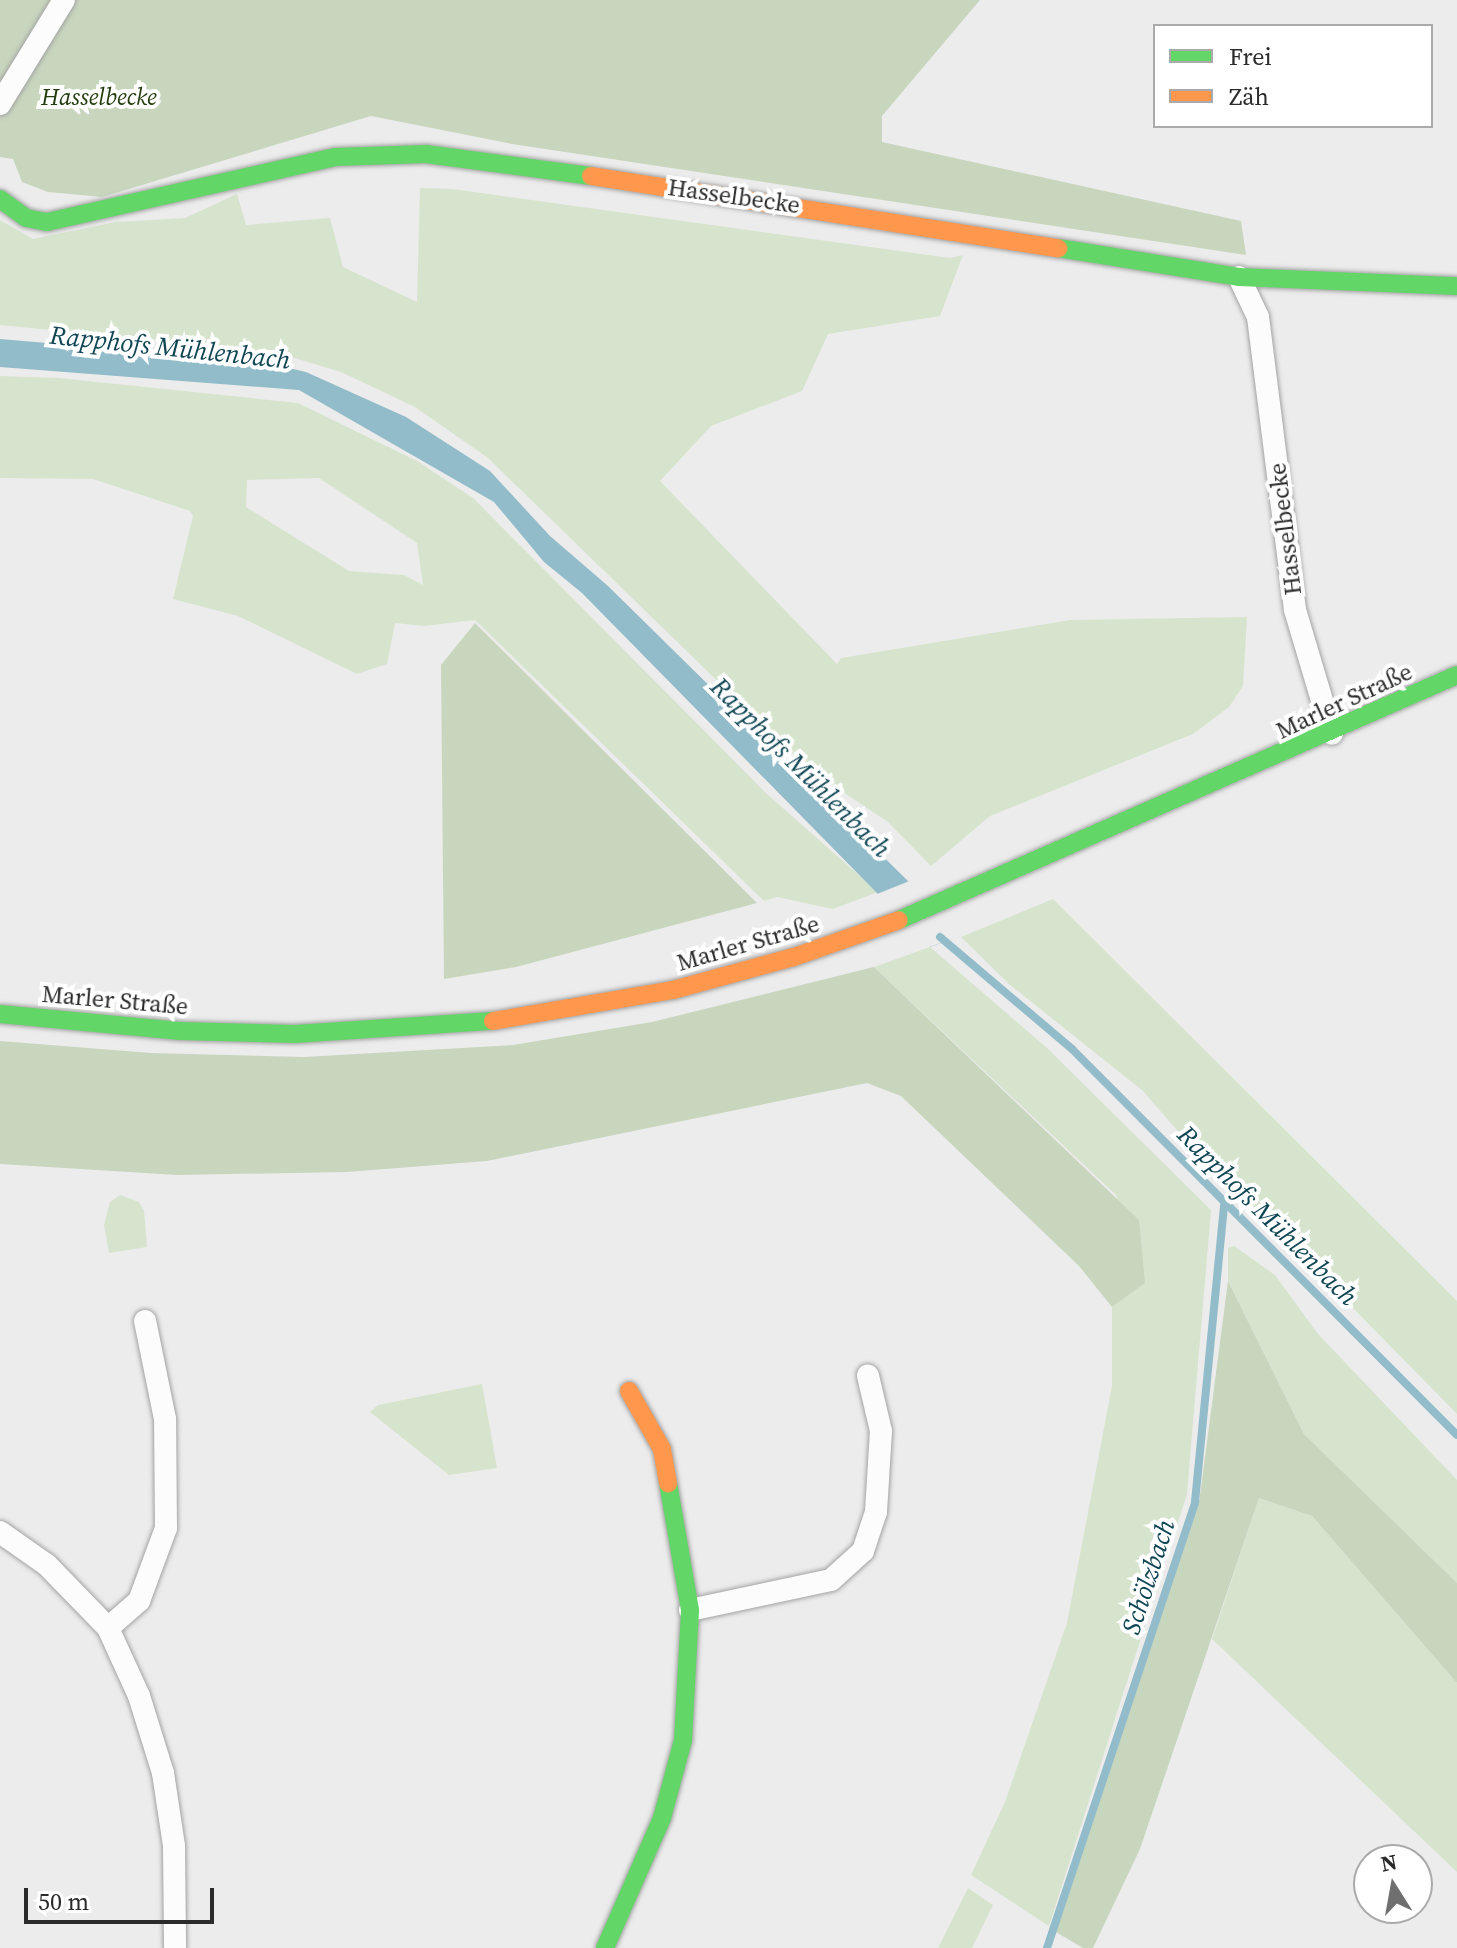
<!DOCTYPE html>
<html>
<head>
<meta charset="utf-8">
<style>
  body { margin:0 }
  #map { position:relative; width:1457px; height:1948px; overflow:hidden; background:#ececec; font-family:"Source Serif 4",serif }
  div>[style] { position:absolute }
  .green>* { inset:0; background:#d6e4cd }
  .forest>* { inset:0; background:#c8d6be }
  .water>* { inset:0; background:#92bcc9 }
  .pier>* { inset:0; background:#ececec }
  .stream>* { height:8px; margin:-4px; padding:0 4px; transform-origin:4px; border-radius:4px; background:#92bcc9 }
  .roads { filter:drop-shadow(0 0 2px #a4a4a4) drop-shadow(0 0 2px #a4a4a4) }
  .street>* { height:22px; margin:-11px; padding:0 11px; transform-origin:11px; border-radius:11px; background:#fcfcfc }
  .fast>* { height:18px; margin:-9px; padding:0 9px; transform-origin:9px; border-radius:9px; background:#63d668 }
  .slow>* { height:18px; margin:-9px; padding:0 9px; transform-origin:9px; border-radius:9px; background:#ff974d }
  span { translate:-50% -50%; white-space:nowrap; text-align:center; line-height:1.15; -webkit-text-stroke:8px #fff; paint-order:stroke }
  .park-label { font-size:24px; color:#253d0e; font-style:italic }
  .street-label { font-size:24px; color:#2b2b2c }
  .water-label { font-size:26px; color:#104654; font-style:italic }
  .legend { position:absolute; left:1153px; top:24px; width:280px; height:104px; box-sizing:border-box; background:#fff; border:2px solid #aaaaab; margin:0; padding:10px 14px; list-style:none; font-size:24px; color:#2b2b2c }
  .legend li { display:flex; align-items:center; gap:16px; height:40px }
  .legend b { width:40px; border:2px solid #aaaaab }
  .north { position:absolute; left:1353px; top:1844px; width:80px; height:80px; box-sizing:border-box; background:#fff; border:2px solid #aaaaab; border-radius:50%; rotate:349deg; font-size:22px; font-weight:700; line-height:32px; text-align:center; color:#2b2b2c }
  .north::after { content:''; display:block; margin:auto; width:28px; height:36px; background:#6f6f6f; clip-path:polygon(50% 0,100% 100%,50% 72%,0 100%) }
  .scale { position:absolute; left:24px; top:1888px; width:190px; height:36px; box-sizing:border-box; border:4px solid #2b2b2c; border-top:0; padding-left:10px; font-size:24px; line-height:28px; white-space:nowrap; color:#2b2b2c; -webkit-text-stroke:6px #fff; paint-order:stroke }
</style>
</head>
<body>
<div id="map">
  <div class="green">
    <i style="clip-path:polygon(420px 188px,453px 189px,950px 258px,963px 255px,940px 316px,828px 334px,802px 391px,711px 426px,660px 481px,837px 664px,841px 658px,1070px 620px,1247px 617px,1243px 686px,1229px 707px,1193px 734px,990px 816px,931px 866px,888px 822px,807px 768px,488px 458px,415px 407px,341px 372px,275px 352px,0 325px,0 220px,33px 239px,116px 222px,185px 218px,237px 194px,246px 225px,330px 218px,343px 267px,417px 302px)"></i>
    <i style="clip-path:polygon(evenodd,0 376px,59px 378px,298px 403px,417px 461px,473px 498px,767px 794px,878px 892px,833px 909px,777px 897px,764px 901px,475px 620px,424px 626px,395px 623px,387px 664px,357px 674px,238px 616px,173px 599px,193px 516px,190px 511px,93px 479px,0 478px,0 376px,319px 478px,417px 543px,423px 585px,404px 575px,349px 571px,246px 507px,247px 480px,319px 478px)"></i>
    <i style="clip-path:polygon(1053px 899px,1457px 1301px,1457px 1414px,1250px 1203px,1247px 1184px,1208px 1166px,1143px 1091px,1009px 984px,961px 937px)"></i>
    <i style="clip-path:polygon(930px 947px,1047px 1048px,1211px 1210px,1187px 1494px,1049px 1926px,971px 1875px,1005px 1802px,1067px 1623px,1112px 1386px,1112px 1307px,1145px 1283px,1116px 1195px,874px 967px)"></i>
    <i style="clip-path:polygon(120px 1195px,139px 1202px,144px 1211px,147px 1247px,109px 1253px,104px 1225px,110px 1202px)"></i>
    <i style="clip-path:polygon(1234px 1246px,1275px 1275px,1318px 1334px,1457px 1480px,1457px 1583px,1304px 1434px,1228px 1281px,1228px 1248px)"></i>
    <i style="clip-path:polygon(482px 1384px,497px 1468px,449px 1475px,370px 1412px,378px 1405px)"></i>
    <i style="clip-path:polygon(1259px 1498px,1312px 1516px,1457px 1683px,1457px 1872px,1212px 1639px)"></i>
    <i style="clip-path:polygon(968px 1888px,993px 1905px,972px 1948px,938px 1948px)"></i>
  </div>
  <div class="forest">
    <i style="clip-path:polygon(0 0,980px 0,882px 116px,882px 142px,1241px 221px,1246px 255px,512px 144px,371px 116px,102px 197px,48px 192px,22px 182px,13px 159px,0 157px)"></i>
    <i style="clip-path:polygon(475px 623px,757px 903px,516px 967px,444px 979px,441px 665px)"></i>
    <i style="clip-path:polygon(874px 967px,1139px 1220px,1145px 1283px,1112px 1307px,1079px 1266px,901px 1096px,867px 1083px,487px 1161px,347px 1172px,177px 1175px,0 1164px,0 1041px,151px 1053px,304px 1057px,513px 1045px,652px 1022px)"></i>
    <i style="clip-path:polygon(1228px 1281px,1304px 1434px,1457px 1583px,1457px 1683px,1312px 1516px,1259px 1498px,1140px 1849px,1093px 1948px,1083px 1948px,1056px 1932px,1199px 1503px)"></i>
  </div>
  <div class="water">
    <i style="clip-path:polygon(0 339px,259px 361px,306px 372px,406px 417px,490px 471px,550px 536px,608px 586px,908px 881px,958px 937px,930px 947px,582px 593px,544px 562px,494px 502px,299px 390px,0 367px)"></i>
  </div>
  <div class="pier">
    <i style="clip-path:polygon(912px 880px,962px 936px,926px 948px,877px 894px)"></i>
  </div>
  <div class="stream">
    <i style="left:940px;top:937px;width:173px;rotate:40.3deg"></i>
    <i style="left:1072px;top:1049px;width:545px;rotate:45.07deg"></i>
    <i style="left:1047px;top:1948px;width:470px;rotate:-71.6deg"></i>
    <i style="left:1195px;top:1502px;width:299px;rotate:-84.4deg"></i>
  </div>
  <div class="roads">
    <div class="street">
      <i style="left:0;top:104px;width:122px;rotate:-58.4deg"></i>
      <i style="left:1239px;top:277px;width:44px;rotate:64.6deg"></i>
      <i style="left:1258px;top:317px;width:295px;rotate:82.8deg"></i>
      <i style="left:1295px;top:610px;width:129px;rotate:73.4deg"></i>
      <i style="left:0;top:1532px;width:57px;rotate:35.1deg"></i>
      <i style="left:47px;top:1565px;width:88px;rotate:45.9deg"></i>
      <i style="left:108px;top:1628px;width:75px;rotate:65.5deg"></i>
      <i style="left:139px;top:1696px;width:81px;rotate:72.7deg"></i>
      <i style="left:163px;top:1773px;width:74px;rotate:81.4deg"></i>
      <i style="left:174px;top:1846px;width:102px;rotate:89.4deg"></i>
      <i style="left:690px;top:1610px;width:144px;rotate:-12deg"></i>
      <i style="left:831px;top:1580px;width:43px;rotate:-42.2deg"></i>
      <i style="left:863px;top:1551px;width:41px;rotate:-71.6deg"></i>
      <i style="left:876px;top:1512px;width:81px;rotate:-86.5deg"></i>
      <i style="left:881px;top:1431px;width:57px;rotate:-103.3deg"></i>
      <i style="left:108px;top:1628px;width:41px;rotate:-41.1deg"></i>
      <i style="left:139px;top:1601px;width:78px;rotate:-69.7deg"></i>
      <i style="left:166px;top:1528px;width:109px;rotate:-90.5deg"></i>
      <i style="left:165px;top:1419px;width:100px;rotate:-101.5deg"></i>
    </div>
    <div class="fast">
      <i style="left:0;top:199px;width:32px;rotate:36deg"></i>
      <i style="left:26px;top:218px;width:21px;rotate:11deg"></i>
      <i style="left:47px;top:222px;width:295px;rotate:-12.7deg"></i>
      <i style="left:335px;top:157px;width:91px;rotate:-1.9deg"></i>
      <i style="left:426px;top:154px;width:166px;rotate:7.6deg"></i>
      <i style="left:1058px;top:248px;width:183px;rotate:9.1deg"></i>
      <i style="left:1239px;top:277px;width:218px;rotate:2.4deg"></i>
      <i style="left:899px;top:920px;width:609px;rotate:-23.7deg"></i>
      <i style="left:0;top:1014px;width:181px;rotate:5.4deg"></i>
      <i style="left:180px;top:1031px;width:115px;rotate:1.5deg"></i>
      <i style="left:295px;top:1034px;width:198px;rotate:-3.8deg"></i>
      <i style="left:605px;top:1948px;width:142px;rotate:-66.3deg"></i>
      <i style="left:662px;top:1818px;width:81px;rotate:-74.9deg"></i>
      <i style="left:683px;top:1740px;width:130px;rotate:-86.9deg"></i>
      <i style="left:690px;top:1610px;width:129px;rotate:-99.8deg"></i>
    </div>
    <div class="slow">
      <i style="left:591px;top:176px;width:473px;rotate:8.8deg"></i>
      <i style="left:493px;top:1021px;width:183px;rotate:-9.8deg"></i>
      <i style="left:673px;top:990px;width:125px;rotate:-15.3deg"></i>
      <i style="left:794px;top:957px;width:111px;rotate:-19.4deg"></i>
      <i style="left:629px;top:1391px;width:67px;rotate:60.4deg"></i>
      <i style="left:662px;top:1449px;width:35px;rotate:80deg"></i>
    </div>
  </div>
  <div class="park-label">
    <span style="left:99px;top:97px">Hasselbecke</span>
  </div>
  <div class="street-label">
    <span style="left:734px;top:196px;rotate:8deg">Hasselbecke</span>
    <span style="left:1285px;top:529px;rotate:-97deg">Hasselbecke</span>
    <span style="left:1344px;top:701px;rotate:-25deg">Marler Straße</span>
    <span style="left:748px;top:943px;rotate:-16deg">Marler Straße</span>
    <span style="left:115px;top:1000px;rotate:5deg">Marler Straße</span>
  </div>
  <div class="water-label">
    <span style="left:170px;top:348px;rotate:6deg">Rapphofs Mühlenbach</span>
    <span style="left:800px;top:768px;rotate:45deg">Rapphofs Mühlenbach</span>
    <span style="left:1267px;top:1216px;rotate:45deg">Rapphofs Mühlenbach</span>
    <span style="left:1149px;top:1577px;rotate:-72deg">Schölzbach</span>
  </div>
  <ul class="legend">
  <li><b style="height:10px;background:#63d668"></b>Frei</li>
  <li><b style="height:10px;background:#ff974d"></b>Zäh</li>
  </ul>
  <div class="north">N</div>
  <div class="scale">50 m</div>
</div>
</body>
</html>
